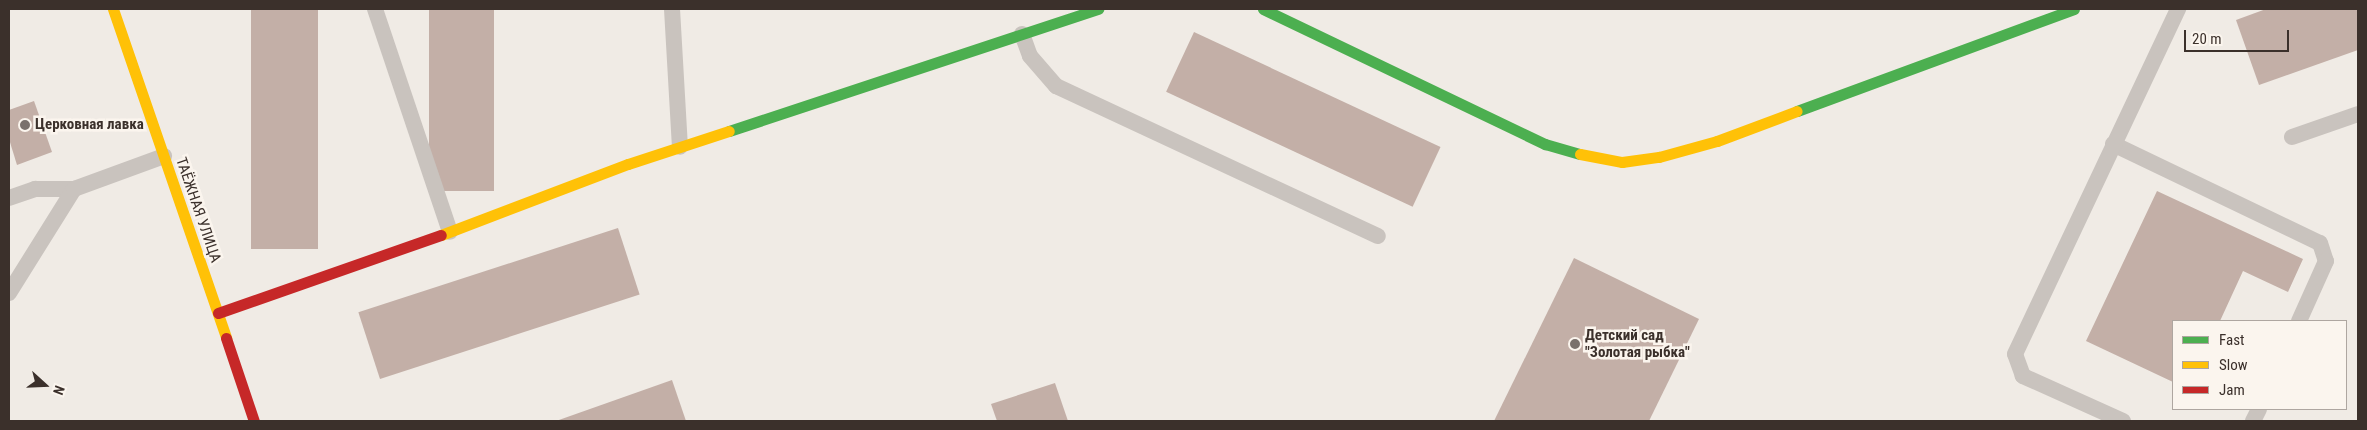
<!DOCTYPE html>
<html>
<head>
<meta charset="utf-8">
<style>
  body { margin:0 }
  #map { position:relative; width:2367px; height:430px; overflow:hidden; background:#f0ebe5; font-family:"Roboto Condensed",sans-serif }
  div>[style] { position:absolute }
  .building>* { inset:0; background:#c3afa7; transform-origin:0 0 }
  .lane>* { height:16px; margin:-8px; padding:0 8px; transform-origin:8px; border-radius:8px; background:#c9c3be }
  .fast>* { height:11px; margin:-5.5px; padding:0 5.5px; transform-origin:5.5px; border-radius:5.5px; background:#4caf50 }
  .slow>* { height:11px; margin:-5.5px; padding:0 5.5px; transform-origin:5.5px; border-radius:5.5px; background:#ffc107 }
  .jam>* { height:11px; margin:-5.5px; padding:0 5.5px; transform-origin:5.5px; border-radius:5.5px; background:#c62828 }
  .dots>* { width:14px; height:14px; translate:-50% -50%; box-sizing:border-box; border:2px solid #fbf5ee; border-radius:50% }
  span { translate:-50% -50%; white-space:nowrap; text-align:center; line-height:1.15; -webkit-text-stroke:5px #fbf5ee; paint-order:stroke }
  .poi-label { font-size:15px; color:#3b302b; font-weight:700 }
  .left { translate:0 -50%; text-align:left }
  .street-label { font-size:15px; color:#3b302b }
  .frame { position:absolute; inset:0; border:10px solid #3b302b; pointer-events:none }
  .legend { position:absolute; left:2172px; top:320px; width:175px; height:90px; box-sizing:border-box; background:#fbf5ee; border:1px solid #aea6a0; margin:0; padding:6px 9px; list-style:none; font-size:15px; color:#3b302b }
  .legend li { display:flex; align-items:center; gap:10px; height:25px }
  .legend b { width:25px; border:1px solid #aea6a0 }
  .north { position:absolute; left:20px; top:360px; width:50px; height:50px; -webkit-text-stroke:4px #fbf5ee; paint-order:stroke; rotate:110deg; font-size:14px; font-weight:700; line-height:20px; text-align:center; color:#3b302b }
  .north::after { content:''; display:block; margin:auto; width:18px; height:22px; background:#3b302b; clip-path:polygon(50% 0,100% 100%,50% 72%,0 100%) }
  .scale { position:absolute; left:2184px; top:30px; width:105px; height:22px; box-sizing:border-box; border:2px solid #3b302b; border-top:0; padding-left:6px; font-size:15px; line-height:18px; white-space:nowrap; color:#3b302b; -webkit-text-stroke:4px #fbf5ee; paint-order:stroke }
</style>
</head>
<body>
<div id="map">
  <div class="building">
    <i style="left:251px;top:9px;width:67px;height:240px"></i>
    <i style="left:429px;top:9px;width:65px;height:182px"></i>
    <i style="clip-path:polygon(2266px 9px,2358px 9px,2358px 50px,2259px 85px,2236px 20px)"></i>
    <i style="left:1194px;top:32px;width:272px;height:66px;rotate:25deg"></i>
    <i style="clip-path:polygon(34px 101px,52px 152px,17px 165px,9px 139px,9px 110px)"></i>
    <i style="clip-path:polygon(2157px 191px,2303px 259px,2288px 292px,2243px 271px,2220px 321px,2173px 321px,2173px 382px,2086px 341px)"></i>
    <i style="left:618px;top:228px;width:70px;height:273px;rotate:72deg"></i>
    <i style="clip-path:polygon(1574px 258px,1699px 319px,1649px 421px,1494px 421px)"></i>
    <i style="clip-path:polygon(672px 380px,686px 421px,556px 421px)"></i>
    <i style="clip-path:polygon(1055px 383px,1068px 421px,997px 421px,991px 404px)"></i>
  </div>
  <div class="lane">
    <i style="left:375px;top:9px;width:235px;rotate:71.4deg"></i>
    <i style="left:672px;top:9px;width:138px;rotate:86.7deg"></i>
    <i style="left:1022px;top:34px;width:23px;rotate:70deg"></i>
    <i style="left:1030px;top:56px;width:40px;rotate:49deg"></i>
    <i style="left:1056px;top:86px;width:355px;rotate:25deg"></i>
    <i style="left:2292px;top:137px;width:70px;rotate:-19.2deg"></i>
    <i style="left:2113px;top:144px;width:229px;rotate:25.6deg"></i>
    <i style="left:2320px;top:243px;width:19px;rotate:72deg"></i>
    <i style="left:2326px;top:261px;width:66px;rotate:114.2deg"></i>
    <i style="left:9px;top:198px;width:28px;rotate:-19deg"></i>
    <i style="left:35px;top:189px;width:39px"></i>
    <i style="left:9px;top:293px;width:123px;rotate:-58deg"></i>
    <i style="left:74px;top:189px;width:96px;rotate:-20.1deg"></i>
    <i style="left:2123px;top:421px;width:110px;rotate:-155.8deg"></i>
    <i style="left:2023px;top:376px;width:23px;rotate:-110deg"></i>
    <i style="left:2015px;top:354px;width:382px;rotate:-64.7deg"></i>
    <i style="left:2253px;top:421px;width:13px;rotate:-63deg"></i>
  </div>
  <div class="fast">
    <i style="left:1263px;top:9px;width:313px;rotate:25.6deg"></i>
    <i style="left:1545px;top:144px;width:36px;rotate:16deg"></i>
    <i style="left:1797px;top:111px;width:295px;rotate:-20.2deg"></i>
    <i style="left:729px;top:131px;width:389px;rotate:-18.3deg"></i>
  </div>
  <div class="slow">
    <i style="left:113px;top:9px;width:348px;rotate:71deg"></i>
    <i style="left:1580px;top:154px;width:43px;rotate:10.8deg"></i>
    <i style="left:1622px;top:162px;width:37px;rotate:-8deg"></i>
    <i style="left:1659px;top:157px;width:60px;rotate:-15.4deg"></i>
    <i style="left:1717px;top:141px;width:85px;rotate:-20.6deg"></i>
    <i style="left:441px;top:235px;width:200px;rotate:-20.8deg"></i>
    <i style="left:628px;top:164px;width:106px;rotate:-18.1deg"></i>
  </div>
  <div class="jam">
    <i style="left:218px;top:313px;width:236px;rotate:-19.3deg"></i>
    <i style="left:226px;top:338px;width:88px;rotate:71.4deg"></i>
  </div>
  <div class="dots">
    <i style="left:25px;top:125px;background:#7a716c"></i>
    <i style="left:1575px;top:344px;background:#7a716c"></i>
  </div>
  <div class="poi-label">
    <span class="left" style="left:35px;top:125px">Церковная лавка</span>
    <span class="left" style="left:1585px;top:344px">Детский сад<br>"Золотая рыбка"</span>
  </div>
  <div class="street-label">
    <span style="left:198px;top:210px;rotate:71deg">ТАЁЖНАЯ УЛИЦА</span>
  </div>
  <div class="frame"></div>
  <ul class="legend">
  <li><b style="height:6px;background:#4caf50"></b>Fast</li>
  <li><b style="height:6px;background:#ffc107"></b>Slow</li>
  <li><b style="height:6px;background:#c62828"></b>Jam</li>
  </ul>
  <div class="north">N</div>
  <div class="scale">20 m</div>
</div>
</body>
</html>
